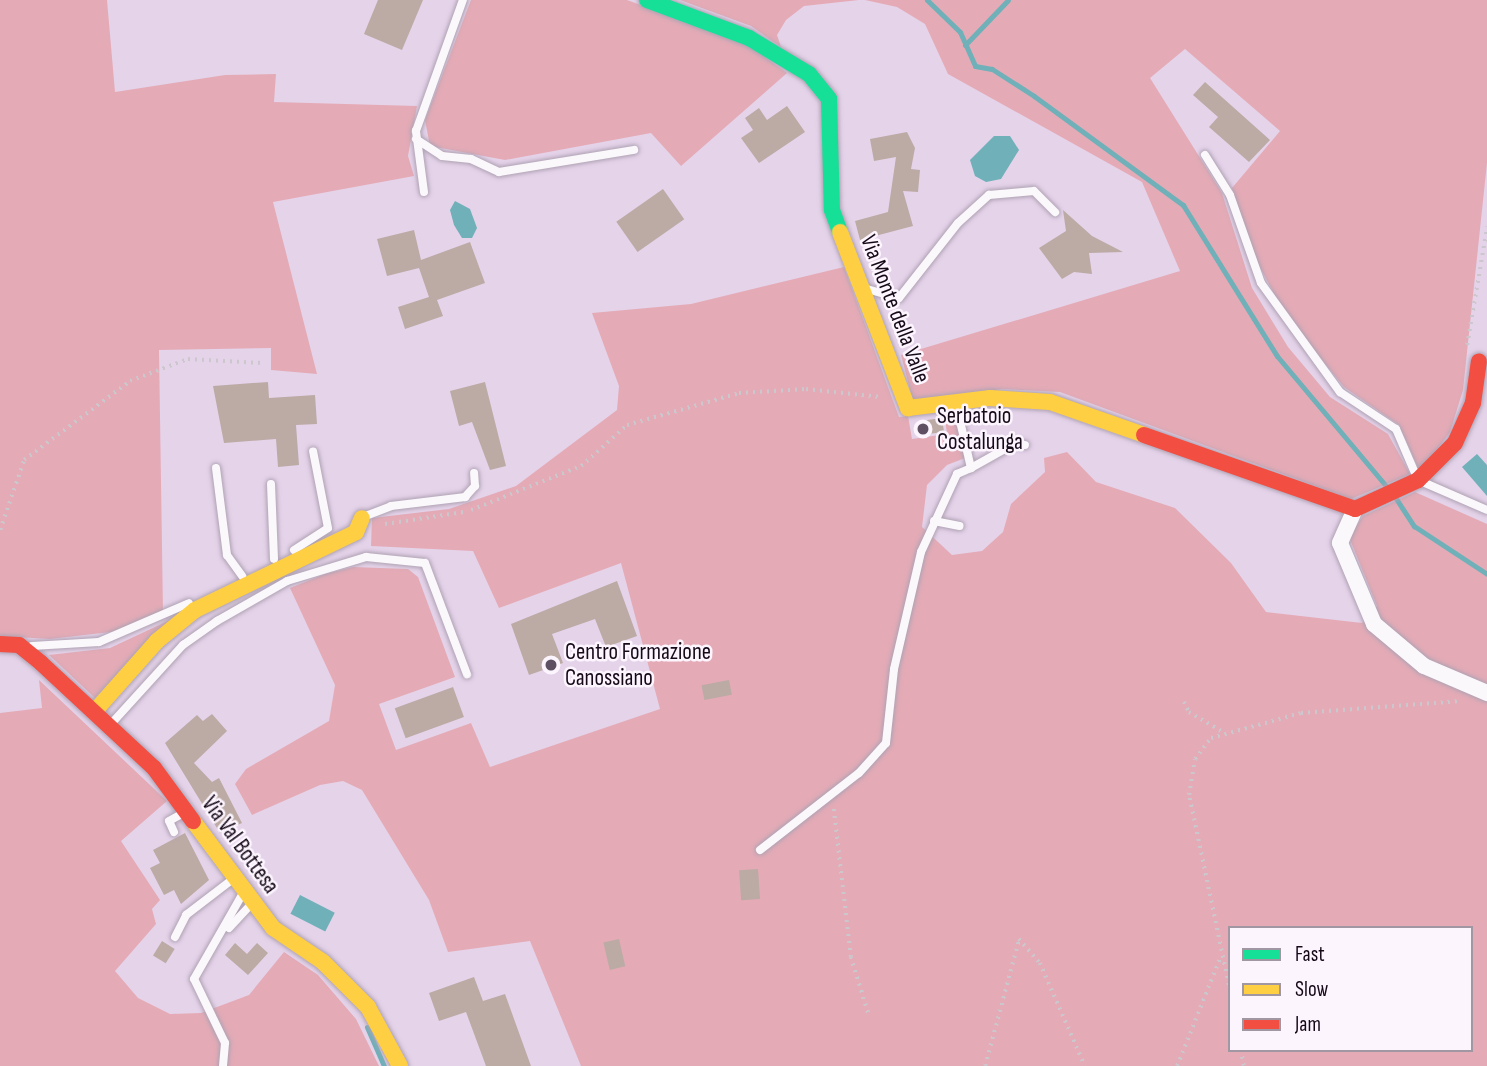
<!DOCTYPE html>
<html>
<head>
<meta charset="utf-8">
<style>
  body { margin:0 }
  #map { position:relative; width:1487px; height:1066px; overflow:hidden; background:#e5d3ea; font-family:"Sofia Sans Condensed",sans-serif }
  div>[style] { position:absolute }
  .green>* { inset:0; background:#e4abb6 }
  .water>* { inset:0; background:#6fb0b9; transform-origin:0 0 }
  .stream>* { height:5px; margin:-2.5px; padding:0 2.5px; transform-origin:2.5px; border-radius:2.5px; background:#6fb0b9 }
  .building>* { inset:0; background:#bcaaa5; transform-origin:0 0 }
  .path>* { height:3.5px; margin-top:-1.75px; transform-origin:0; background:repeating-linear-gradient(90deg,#ccc7cd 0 2px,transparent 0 7px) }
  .roads { filter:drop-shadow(0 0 2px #afa2b3) drop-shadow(0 0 2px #afa2b3) }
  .lane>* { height:8px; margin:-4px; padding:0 4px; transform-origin:4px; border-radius:4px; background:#fbf8fc }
  .street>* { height:16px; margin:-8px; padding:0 8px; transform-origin:8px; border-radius:8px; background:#fbf8fc }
  .fast>* { height:16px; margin:-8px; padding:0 8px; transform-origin:8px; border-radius:8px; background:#16e098 }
  .slow>* { height:16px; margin:-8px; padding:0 8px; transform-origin:8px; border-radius:8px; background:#ffcf43 }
  .jam>* { height:16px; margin:-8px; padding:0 8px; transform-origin:8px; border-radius:8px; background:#f24e42 }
  .dots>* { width:19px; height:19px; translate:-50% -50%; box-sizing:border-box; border:4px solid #fcf5fe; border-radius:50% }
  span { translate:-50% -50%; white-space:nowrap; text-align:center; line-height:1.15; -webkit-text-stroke:5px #fcf5fe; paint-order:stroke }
  .street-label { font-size:23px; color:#150918 }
  .poi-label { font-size:23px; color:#150918 }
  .left { translate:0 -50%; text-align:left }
  .legend { position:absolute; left:1228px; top:926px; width:245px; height:126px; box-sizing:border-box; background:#fcf5fe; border:2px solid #a097a2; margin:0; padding:9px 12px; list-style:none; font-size:21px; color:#150918 }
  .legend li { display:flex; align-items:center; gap:14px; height:35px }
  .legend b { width:35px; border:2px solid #a097a2 }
</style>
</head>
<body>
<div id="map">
  <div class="green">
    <i style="clip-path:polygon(0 0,107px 0,115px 92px,225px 75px,276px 74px,274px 102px,417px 106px,408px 156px,414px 176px,273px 202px,317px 374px,271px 370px,271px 348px,159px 350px,163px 612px,119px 631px,50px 639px,0 636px)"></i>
    <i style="clip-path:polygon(471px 0,627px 0,747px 44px,787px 73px,681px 166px,651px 133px,505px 160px,430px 146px,425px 120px)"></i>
    <i style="clip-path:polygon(680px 0,859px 0,804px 6px,786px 20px,777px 35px,781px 47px,751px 26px)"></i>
    <i style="clip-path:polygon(865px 0,1487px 0,1487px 163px,1463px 390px,1450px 432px,1420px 472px,1399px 425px,1344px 387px,1285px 314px,1247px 243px,1232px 188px,1280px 131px,1185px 49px,1150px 78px,1222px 193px,1252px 288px,1288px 347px,1330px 397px,1388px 434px,1410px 474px,1351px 499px,1060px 392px,1002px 389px,913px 401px,901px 355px,1180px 271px,1142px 182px,948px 74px,925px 24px,897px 7px)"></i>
    <i style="clip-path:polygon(evenodd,844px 267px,899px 417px,908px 416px,912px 439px,947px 434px,944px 411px,953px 409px,965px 458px,947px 465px,927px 485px,922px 527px,952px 555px,982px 551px,1003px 532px,1011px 504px,1045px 472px,1044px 458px,1067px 452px,1096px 482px,1175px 508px,1231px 563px,1266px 612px,1362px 623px,1377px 606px,1349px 537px,1363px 516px,1415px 492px,1487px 524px,1487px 1066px,581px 1066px,530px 941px,448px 952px,429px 900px,362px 790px,343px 781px,320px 785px,252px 815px,235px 784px,246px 769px,329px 721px,335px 685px,290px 588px,325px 574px,353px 567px,408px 569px,418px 577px,455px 677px,379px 704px,396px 750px,471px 723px,490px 767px,660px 709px,621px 563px,499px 608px,473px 551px,371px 546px,372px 518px,449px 509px,516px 486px,617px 410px,619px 386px,592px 313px,691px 304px,844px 267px,1230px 928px,1471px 928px,1471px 1050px,1230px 1050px,1230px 928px)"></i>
    <i style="clip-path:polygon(172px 619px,95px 698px,49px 655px,110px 648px)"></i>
    <i style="clip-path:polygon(39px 680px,167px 801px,121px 841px,160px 900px,152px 909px,156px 924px,115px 971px,138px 998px,170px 1014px,201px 1013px,249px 995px,284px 952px,318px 975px,356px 1019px,379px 1066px,0 1066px,0 713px,42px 708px)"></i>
  </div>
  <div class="water">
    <i style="clip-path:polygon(994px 136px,1010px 136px,1019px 150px,1001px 179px,986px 182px,975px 176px,970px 160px)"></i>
    <i style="clip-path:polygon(455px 201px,470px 209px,477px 228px,472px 238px,462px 238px,454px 225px,450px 210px)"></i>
    <i style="clip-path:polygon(1477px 454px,1487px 465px,1487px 496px,1462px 467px)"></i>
    <i style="left:300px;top:895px;width:39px;height:21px;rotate:27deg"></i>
  </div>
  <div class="stream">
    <i style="left:927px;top:0;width:46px;rotate:44.1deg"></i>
    <i style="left:960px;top:32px;width:37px;rotate:66deg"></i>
    <i style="left:975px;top:66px;width:17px;rotate:10deg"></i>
    <i style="left:992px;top:69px;width:50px;rotate:32.7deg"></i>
    <i style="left:1034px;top:96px;width:185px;rotate:36.2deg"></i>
    <i style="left:1183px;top:205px;width:178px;rotate:58.1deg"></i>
    <i style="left:1277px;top:356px;width:171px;rotate:50deg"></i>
    <i style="left:965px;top:45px;width:62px;rotate:-46.3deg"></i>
    <i style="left:1395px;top:497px;width:35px;rotate:57deg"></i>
    <i style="left:1414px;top:526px;width:87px;rotate:33.3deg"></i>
    <i style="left:367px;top:1027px;width:43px;rotate:66.4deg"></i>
  </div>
  <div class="building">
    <i style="clip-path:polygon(378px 0,423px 0,402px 50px,364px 34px)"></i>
    <i style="clip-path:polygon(1205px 82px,1270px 140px,1249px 162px,1209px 127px,1218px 117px,1193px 95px)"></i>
    <i style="clip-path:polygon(787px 106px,805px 132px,759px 163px,741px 138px,753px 130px,745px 118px,759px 108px,767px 120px)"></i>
    <i style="clip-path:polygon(907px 132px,915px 148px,911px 169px,920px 170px,918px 192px,903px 191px,913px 226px,860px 240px,855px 221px,888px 212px,896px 157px,874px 161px,870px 139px)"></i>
    <i style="left:663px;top:189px;width:37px;height:57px;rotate:55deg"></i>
    <i style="clip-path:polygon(1063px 210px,1092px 236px,1123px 252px,1089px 253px,1092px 274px,1074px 272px,1062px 279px,1039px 248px,1066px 231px)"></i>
    <i style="clip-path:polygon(414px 230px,421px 260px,470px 242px,485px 283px,437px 300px,443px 316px,405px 329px,398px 307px,429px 297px,419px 268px,387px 276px,377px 239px)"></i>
    <i style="clip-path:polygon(268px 382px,269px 398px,315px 395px,317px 424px,296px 425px,299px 465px,278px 467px,276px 439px,224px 443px,213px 386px)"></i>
    <i style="clip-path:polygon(485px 382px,506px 466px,490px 470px,472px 422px,459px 426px,450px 391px)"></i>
    <i style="left:942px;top:418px;width:14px;height:24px;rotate:82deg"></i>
    <i style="clip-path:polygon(617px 581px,637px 636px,606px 647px,595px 619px,552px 634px,563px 663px,529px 675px,511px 624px)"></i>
    <i style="left:729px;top:680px;width:15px;height:28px;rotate:79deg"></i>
    <i style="left:453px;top:687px;width:32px;height:62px;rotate:70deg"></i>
    <i style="clip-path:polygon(212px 714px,227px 731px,194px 763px,212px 782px,219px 778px,242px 823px,220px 833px,165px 743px,197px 715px,203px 721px)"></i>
    <i style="clip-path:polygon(185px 833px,209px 880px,181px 904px,174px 890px,164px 895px,150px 868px,160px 863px,153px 850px)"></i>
    <i style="left:758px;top:869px;width:30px;height:19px;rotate:86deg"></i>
    <i style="left:619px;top:939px;width:28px;height:16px;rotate:77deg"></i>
    <i style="left:162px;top:941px;width:15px;height:17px;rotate:32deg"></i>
    <i style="clip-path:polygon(235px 943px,247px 954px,257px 943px,268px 953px,248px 975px,225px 955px)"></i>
    <i style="clip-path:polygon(474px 977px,483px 1001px,505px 994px,531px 1066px,486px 1066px,466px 1012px,439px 1021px,429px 993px)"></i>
  </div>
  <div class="path">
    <i style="left:1467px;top:345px;width:120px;rotate:-80.4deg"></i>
    <i style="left:471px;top:510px;width:118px;rotate:-21.8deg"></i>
    <i style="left:581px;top:466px;width:62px;rotate:-41.7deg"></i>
    <i style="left:627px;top:425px;width:116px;rotate:-15.9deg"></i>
    <i style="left:739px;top:393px;width:67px;rotate:-3.4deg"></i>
    <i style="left:806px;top:389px;width:75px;rotate:6.1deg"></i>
    <i style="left:385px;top:524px;width:80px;rotate:-8.6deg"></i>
    <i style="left:0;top:530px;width:74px;rotate:-71.1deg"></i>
    <i style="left:24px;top:460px;width:132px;rotate:-36.7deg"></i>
    <i style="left:130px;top:381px;width:62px;rotate:-20.8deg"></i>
    <i style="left:188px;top:359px;width:75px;rotate:3.1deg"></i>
    <i style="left:1184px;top:702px;width:11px;rotate:63deg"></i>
    <i style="left:1189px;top:712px;width:42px;rotate:30.3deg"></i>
    <i style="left:834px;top:809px;width:149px;rotate:83.4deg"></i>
    <i style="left:851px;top:957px;width:61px;rotate:72.8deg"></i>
    <i style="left:1230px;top:992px;width:201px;rotate:-101.8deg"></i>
    <i style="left:1189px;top:795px;width:36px;rotate:-81deg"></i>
    <i style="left:1195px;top:759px;width:26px;rotate:-53deg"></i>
    <i style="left:1211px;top:738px;width:93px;rotate:-15.5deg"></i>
    <i style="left:1301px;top:713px;width:160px;rotate:-4.3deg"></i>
    <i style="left:1241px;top:1050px;width:16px;rotate:79deg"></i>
    <i style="left:985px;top:1066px;width:131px;rotate:-75deg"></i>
    <i style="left:1019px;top:939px;width:32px;rotate:49deg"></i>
    <i style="left:1040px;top:963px;width:112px;rotate:66.4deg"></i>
    <i style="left:1177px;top:1066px;width:116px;rotate:-68.3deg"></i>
  </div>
  <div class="roads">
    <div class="lane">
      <i style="left:416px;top:139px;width:31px;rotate:33deg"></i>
      <i style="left:442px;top:156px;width:29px;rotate:6deg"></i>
      <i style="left:471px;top:159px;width:31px;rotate:25deg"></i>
      <i style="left:499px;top:172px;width:137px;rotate:-9.3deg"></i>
      <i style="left:1205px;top:155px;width:47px;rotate:58deg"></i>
      <i style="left:1230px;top:195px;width:93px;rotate:70.6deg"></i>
      <i style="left:1261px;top:283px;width:135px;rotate:54.1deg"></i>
      <i style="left:1340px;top:392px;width:67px;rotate:33.5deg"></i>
      <i style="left:1396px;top:429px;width:56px;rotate:66.7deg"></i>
      <i style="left:1418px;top:480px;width:75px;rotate:23.5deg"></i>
      <i style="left:424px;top:192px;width:62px;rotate:-97.5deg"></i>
      <i style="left:416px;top:131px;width:139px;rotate:-70.3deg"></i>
      <i style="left:867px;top:289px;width:33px;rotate:16deg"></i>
      <i style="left:899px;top:298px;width:95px;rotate:-51.8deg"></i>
      <i style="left:958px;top:223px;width:42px;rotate:-42.1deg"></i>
      <i style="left:989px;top:195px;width:45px;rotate:-5.1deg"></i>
      <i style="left:1034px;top:191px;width:30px;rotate:45deg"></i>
      <i style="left:956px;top:404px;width:66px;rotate:76.8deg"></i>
      <i style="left:971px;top:468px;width:49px;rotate:-29.2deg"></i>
      <i style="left:1014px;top:444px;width:11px;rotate:5deg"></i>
      <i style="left:216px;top:468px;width:88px;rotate:82.8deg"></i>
      <i style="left:227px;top:555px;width:26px;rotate:54deg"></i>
      <i style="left:271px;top:484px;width:75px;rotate:87.7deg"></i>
      <i style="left:363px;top:517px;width:30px;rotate:-21deg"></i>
      <i style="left:391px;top:506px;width:75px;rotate:-6.9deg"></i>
      <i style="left:465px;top:497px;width:15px;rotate:-48deg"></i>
      <i style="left:475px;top:486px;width:13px;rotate:-94deg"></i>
      <i style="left:934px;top:521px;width:26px;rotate:11deg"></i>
      <i style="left:294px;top:550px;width:40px;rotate:-32.9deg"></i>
      <i style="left:328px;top:528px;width:78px;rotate:-101deg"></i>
      <i style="left:32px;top:646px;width:67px;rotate:-3.4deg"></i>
      <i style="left:99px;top:642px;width:98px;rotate:-23.4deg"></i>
      <i style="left:111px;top:724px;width:107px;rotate:-47.7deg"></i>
      <i style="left:183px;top:645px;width:42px;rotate:-35.2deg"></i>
      <i style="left:217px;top:621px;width:81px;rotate:-29.7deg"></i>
      <i style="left:287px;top:581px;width:83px;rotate:-16.9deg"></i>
      <i style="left:366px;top:557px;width:59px;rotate:5.8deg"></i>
      <i style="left:425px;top:563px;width:119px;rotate:69.3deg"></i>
      <i style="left:174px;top:832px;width:12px;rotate:-114deg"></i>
      <i style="left:169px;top:821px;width:18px;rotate:-29deg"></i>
      <i style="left:760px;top:850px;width:125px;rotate:-37.9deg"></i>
      <i style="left:859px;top:773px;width:40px;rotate:-48deg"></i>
      <i style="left:886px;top:743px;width:74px;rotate:-83.8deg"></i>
      <i style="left:894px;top:669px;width:120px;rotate:-77deg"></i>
      <i style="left:921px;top:552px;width:86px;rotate:-65.2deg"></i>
      <i style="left:957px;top:474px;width:15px;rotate:-23deg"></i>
      <i style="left:229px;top:928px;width:34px;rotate:-47deg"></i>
      <i style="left:175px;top:937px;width:25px;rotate:-63deg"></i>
      <i style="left:186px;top:915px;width:59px;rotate:-37.5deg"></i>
      <i style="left:223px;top:1066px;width:23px;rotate:-85deg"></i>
      <i style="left:225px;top:1043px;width:71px;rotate:-115.8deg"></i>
      <i style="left:194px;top:979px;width:99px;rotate:-60.3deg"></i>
    </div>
    <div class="street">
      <i style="left:1355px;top:509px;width:37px;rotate:114deg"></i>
      <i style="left:1340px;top:543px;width:88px;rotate:67.2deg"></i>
      <i style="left:1374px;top:624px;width:65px;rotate:40deg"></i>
      <i style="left:1424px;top:666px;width:69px;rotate:23.2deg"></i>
    </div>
    <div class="fast">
      <i style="left:647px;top:0;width:109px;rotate:20.4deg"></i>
      <i style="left:749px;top:38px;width:70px;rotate:31deg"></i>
      <i style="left:809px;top:74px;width:32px;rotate:51deg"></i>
      <i style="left:829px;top:99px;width:111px;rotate:88.5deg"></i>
      <i style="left:832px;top:210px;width:23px;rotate:70deg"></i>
    </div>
    <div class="slow">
      <i style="left:840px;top:232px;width:189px;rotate:68.9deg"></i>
      <i style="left:908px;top:408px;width:83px;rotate:-7deg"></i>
      <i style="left:990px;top:398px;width:60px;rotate:3.8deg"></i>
      <i style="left:1050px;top:402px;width:100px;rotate:19.3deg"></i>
      <i style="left:94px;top:712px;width:95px;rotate:-48.4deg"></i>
      <i style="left:157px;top:641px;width:49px;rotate:-39.2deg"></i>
      <i style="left:195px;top:610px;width:179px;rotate:-25.8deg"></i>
      <i style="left:356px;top:532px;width:15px;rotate:-67deg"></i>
      <i style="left:193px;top:821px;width:134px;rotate:53.2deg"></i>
      <i style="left:273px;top:928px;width:60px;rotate:34.2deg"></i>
      <i style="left:323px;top:962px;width:64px;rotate:45deg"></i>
      <i style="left:368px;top:1007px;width:67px;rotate:61.5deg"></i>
    </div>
    <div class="jam">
      <i style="left:1144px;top:435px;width:224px;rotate:19.3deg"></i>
      <i style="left:1355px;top:509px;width:69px;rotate:-24.7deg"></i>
      <i style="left:1418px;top:480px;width:52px;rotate:-45deg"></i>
      <i style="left:1455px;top:443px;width:44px;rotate:-65.8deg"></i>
      <i style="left:1473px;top:403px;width:42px;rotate:-81.9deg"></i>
      <i style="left:0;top:644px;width:19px;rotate:3deg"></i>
      <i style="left:19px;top:645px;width:28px;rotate:39deg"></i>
      <i style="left:41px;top:663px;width:154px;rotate:42.9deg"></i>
      <i style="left:154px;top:768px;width:66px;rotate:53.7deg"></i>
    </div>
  </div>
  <div class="dots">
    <i style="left:923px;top:429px;background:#5e5062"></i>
    <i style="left:551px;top:665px;background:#5e5062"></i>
  </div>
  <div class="street-label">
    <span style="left:895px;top:309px;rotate:69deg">Via Monte della Valle</span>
    <span style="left:240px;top:845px;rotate:54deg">Via Val Bottesa</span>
  </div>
  <div class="poi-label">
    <span class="left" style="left:937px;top:429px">Serbatoio<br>Costalunga</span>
    <span class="left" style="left:565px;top:665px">Centro Formazione<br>Canossiano</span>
  </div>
  <ul class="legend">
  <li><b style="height:9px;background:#16e098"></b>Fast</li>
  <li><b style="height:9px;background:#ffcf43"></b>Slow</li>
  <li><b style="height:9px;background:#f24e42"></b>Jam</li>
  </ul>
</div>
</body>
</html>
